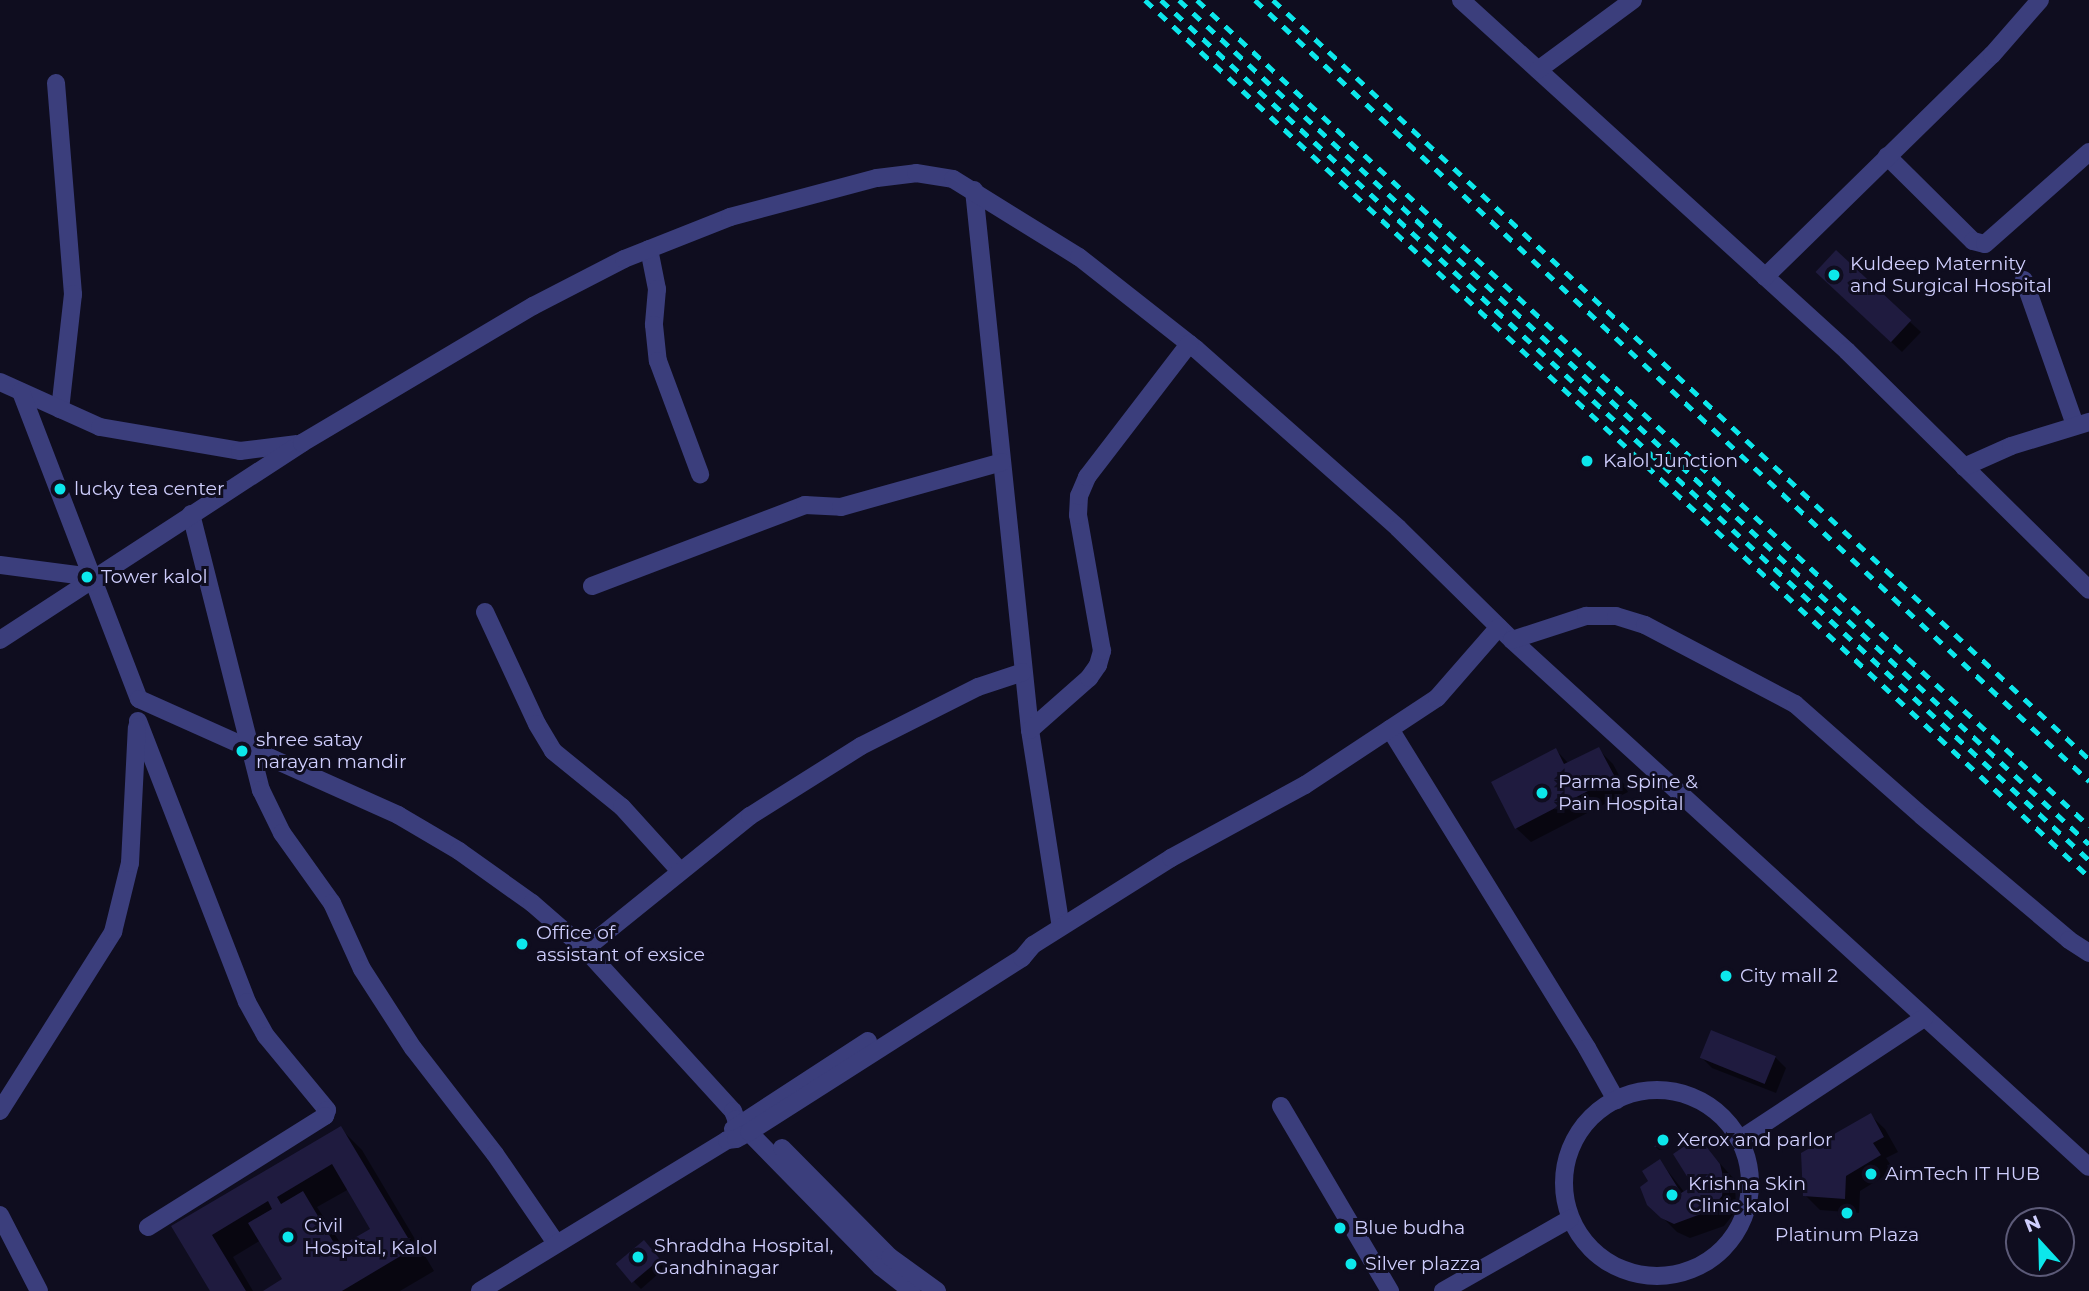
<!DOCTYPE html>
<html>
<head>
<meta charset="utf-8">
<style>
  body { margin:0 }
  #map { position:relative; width:2089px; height:1291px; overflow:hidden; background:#0f0d1f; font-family:Montserrat,sans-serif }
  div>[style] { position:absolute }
  .shadow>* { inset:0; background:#0007 }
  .building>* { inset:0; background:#1f1b3f; transform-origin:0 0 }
  .minor>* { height:18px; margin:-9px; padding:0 9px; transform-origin:9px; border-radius:9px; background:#3b3e7c }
  .minor>.ring { margin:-9px; padding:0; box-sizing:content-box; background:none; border:18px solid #3b3e7c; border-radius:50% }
  .rail>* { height:5px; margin-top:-2.5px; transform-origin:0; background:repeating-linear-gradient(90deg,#0ce7eb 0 10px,transparent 0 19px) }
  .dots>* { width:19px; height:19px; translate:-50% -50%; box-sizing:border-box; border:4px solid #0f0d1f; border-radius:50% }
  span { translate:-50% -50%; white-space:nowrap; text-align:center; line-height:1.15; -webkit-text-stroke:6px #0f0d1f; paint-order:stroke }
  .poi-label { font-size:19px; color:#cfcefd }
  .left { translate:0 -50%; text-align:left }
  .north { position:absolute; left:2005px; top:1207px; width:70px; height:70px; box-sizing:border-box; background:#0f0d1f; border:2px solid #5c5a78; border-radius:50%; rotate:338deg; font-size:19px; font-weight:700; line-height:28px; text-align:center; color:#cfcefd }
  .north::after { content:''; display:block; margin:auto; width:24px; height:32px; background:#0ce7eb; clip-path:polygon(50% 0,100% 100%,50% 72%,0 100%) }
</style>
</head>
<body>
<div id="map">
  <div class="shadow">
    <i style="clip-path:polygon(1828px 283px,1910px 322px,1921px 332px,1902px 352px)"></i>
    <i style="clip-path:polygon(1598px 749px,1613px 764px,1628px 792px,1531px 842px,1516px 828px,1556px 750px,1569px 764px)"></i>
    <i style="clip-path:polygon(1775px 1057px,1786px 1068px,1776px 1093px,1712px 1068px,1702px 1058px)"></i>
    <i style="clip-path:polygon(1870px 1115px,1885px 1129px,1898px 1152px,1886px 1158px,1894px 1170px,1860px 1191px,1859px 1213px,1820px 1210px,1805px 1195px)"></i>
    <i style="clip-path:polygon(evenodd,340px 1128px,362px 1150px,434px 1271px,400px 1291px,266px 1291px,284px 1280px,261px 1240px,233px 1257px,253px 1291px,212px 1291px,174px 1227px,340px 1128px,349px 1189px,372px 1230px,343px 1247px,317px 1207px,349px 1189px)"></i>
    <i style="clip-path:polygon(1665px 1137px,1669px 1148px,1659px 1150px,1656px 1147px)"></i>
    <i style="clip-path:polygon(1704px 1146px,1735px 1180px,1736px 1211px,1724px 1226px,1690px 1238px,1677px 1232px,1649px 1204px,1651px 1181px,1660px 1161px,1685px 1193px,1696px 1187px)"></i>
    <i style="clip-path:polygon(651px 1249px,666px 1267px,641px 1289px,634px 1282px)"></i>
  </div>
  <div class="building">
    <i style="left:1836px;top:250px;width:103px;height:30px;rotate:43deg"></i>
    <i style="clip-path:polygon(1599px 747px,1615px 777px,1515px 829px,1491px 782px,1556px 748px,1564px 764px)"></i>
    <i style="left:1711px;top:1030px;width:70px;height:30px;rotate:22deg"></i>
    <i style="clip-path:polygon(1871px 1113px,1884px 1137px,1873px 1143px,1881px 1155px,1846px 1176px,1845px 1199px,1803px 1196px,1801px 1153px)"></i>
    <i style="clip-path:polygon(evenodd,341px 1126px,414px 1248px,342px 1291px,263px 1291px,282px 1279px,248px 1223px,272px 1209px,268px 1201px,212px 1235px,246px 1291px,210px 1291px,171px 1226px,341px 1126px,332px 1164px,370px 1229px,337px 1248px,303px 1191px,281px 1204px,277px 1197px,332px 1164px)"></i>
    <i style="clip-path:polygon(1665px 1134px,1668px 1146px,1654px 1147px)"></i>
    <i style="clip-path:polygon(1692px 1141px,1705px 1145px,1720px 1164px,1724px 1180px,1722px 1196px,1709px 1211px,1674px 1224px,1661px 1218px,1647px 1205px,1640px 1187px,1648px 1181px,1642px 1171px,1660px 1159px,1681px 1193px,1693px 1186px,1673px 1154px)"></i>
    <i style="left:644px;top:1240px;width:25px;height:37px;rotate:50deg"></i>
  </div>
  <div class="minor">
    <i style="left:1461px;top:0;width:522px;rotate:42.28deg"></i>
    <i style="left:1847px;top:351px;width:340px;rotate:44.6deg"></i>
    <i style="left:1538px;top:70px;width:118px;rotate:-36.4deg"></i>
    <i style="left:56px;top:83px;width:212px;rotate:85.4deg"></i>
    <i style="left:73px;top:294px;width:116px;rotate:96.4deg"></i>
    <i style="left:1887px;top:156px;width:121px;rotate:44.7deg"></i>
    <i style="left:1973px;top:241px;width:12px;rotate:14deg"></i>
    <i style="left:1985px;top:244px;width:139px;rotate:-41.5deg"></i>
    <i style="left:974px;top:190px;width:543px;rotate:84.08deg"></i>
    <i style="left:1030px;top:730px;width:199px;rotate:81.1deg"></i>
    <i style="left:649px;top:249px;width:41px;rotate:78.7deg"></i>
    <i style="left:657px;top:289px;width:36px;rotate:95deg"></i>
    <i style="left:654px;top:325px;width:36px;rotate:84deg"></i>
    <i style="left:658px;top:361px;width:121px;rotate:69.6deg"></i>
    <i style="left:1765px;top:277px;width:318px;rotate:-44.4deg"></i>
    <i style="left:1992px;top:55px;width:73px;rotate:-48.9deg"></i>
    <i style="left:2024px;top:280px;width:154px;rotate:70.6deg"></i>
    <i style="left:0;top:382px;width:110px;rotate:24.2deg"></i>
    <i style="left:100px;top:427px;width:142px;rotate:9.7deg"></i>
    <i style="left:240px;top:451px;width:56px;rotate:-7.1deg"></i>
    <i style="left:21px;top:392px;width:329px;rotate:69deg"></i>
    <i style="left:139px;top:699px;width:284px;rotate:24.1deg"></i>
    <i style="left:398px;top:815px;width:71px;rotate:30.5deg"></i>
    <i style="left:459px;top:851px;width:90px;rotate:35.5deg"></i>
    <i style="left:532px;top:903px;width:70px;rotate:41deg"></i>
    <i style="left:585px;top:949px;width:219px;rotate:47.6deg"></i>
    <i style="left:733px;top:1111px;width:9px;rotate:69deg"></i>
    <i style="left:736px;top:1119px;width:207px;rotate:45.6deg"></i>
    <i style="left:881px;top:1267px;width:39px;rotate:38deg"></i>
    <i style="left:1964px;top:467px;width:51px;rotate:-24.1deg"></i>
    <i style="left:2011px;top:446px;width:82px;rotate:-17.1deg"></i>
    <i style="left:191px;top:514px;width:285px;rotate:75.8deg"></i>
    <i style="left:261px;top:790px;width:48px;rotate:64deg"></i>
    <i style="left:282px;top:833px;width:86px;rotate:54.5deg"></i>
    <i style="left:332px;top:903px;width:72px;rotate:65.6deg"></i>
    <i style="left:362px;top:969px;width:94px;rotate:57.2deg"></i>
    <i style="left:413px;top:1048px;width:134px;rotate:52.3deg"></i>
    <i style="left:495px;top:1154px;width:108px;rotate:55.6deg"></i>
    <i style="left:0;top:565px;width:93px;rotate:7.4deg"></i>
    <i style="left:592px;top:586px;width:228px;rotate:-20.8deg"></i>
    <i style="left:805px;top:505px;width:36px;rotate:3deg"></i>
    <i style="left:841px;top:507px;width:167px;rotate:-15.6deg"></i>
    <i style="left:485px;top:612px;width:123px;rotate:65.1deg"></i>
    <i style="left:537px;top:724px;width:31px;rotate:59deg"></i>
    <i style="left:553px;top:751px;width:89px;rotate:39.1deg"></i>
    <i style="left:622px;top:807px;width:86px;rotate:47.8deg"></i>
    <i style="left:0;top:640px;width:361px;rotate:-33.1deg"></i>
    <i style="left:302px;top:443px;width:269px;rotate:-30.7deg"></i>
    <i style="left:533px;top:306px;width:102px;rotate:-27.3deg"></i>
    <i style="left:624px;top:259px;width:114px;rotate:-21.6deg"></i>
    <i style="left:730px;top:217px;width:152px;rotate:-14.9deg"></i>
    <i style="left:877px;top:178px;width:39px;rotate:-7deg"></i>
    <i style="left:916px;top:173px;width:37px;rotate:9deg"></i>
    <i style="left:953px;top:179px;width:148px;rotate:31.8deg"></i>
    <i style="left:1079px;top:257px;width:149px;rotate:38.2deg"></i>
    <i style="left:1196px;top:349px;width:270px;rotate:41.5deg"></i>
    <i style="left:1398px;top:528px;width:160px;rotate:44.5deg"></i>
    <i style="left:1512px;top:640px;width:781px;rotate:42.41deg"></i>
    <i style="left:1512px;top:640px;width:78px;rotate:-18deg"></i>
    <i style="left:1586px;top:616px;width:30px"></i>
    <i style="left:1616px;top:616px;width:30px;rotate:17deg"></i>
    <i style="left:1645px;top:625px;width:170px;rotate:27.8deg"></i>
    <i style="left:1795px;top:704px;width:169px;rotate:41.4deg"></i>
    <i style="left:1922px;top:816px;width:192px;rotate:40.1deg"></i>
    <i style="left:2069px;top:940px;width:24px;rotate:33deg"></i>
    <i style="left:138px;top:721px;width:301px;rotate:68.8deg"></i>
    <i style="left:247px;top:1002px;width:39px;rotate:61deg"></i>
    <i style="left:266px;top:1036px;width:96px;rotate:50.5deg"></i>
    <i style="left:327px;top:1110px;width:6px;rotate:108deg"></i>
    <i style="left:325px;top:1116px;width:209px;rotate:147.9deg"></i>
    <i style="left:1390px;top:729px;width:375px;rotate:58.3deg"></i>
    <i style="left:1587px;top:1048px;width:60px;rotate:60.9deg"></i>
    <i style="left:1030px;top:730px;width:79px;rotate:-41.4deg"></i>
    <i style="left:1089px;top:678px;width:16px;rotate:-55deg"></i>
    <i style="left:1098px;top:665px;width:15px;rotate:-74deg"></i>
    <i style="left:1102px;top:651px;width:138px;rotate:-100deg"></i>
    <i style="left:1078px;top:515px;width:19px;rotate:-87deg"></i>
    <i style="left:1079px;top:496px;width:21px;rotate:-67deg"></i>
    <i style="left:1087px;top:477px;width:168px;rotate:-52.5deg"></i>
    <i style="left:585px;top:949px;width:212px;rotate:-38.9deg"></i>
    <i style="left:750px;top:816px;width:131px;rotate:-32.2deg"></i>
    <i style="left:861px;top:746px;width:131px;rotate:-26.8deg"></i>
    <i style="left:978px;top:687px;width:47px;rotate:-18.4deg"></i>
    <i class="ring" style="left:1564px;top:1090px;width:168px;height:168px"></i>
    <i style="left:1281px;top:1106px;width:215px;rotate:59.5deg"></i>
    <i style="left:0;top:1111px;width:212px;rotate:-57.7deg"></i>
    <i style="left:113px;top:932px;width:71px;rotate:-76.2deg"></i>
    <i style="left:130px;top:863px;width:136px;rotate:-87.1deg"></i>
    <i style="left:733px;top:1129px;width:161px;rotate:-33.1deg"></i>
    <i style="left:1739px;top:1140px;width:222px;rotate:-33.4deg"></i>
    <i style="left:782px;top:1148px;width:153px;rotate:45.3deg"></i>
    <i style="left:890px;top:1257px;width:58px;rotate:35.9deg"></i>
    <i style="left:0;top:1215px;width:85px;rotate:62.8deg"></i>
    <i style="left:480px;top:1291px;width:289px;rotate:-31.4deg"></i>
    <i style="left:727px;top:1140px;width:9px;rotate:-6deg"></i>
    <i style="left:736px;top:1139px;width:15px;rotate:-28deg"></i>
    <i style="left:749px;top:1132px;width:324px;rotate:-32.5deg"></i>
    <i style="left:1022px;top:958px;width:17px;rotate:-50deg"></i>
    <i style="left:1033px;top:945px;width:163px;rotate:-32.2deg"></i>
    <i style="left:1171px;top:858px;width:153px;rotate:-28.6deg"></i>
    <i style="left:1305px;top:785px;width:158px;rotate:-33.4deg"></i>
    <i style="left:1437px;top:698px;width:94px;rotate:-48.9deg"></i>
    <i style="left:1443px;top:1291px;width:146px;rotate:-29.6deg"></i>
  </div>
  <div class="rail">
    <i style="left:1145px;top:0;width:1289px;rotate:42.89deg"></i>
    <i style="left:1161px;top:0;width:1265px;rotate:42.82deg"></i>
    <i style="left:1179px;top:0;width:1241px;rotate:42.85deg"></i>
    <i style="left:1197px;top:0;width:1216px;rotate:42.8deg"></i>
    <i style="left:1255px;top:0;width:1143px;rotate:43.12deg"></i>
    <i style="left:1273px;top:0;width:1114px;rotate:42.93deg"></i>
  </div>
  <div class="dots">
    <i style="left:1834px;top:275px;background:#0ce7eb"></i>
    <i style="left:1587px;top:461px;background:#0ce7eb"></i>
    <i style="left:60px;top:489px;background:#0ce7eb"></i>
    <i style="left:87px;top:577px;background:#0ce7eb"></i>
    <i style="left:242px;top:751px;background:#0ce7eb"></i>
    <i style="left:1542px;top:793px;background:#0ce7eb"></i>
    <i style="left:522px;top:944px;background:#0ce7eb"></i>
    <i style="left:1726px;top:976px;background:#0ce7eb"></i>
    <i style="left:1663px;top:1140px;background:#0ce7eb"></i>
    <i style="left:1871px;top:1174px;background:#0ce7eb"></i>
    <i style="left:1672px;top:1195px;background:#0ce7eb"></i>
    <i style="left:1847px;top:1213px;background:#0ce7eb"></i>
    <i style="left:1340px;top:1228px;background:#0ce7eb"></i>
    <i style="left:288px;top:1237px;background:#0ce7eb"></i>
    <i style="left:638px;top:1257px;background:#0ce7eb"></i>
    <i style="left:1351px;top:1264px;background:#0ce7eb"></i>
  </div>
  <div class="poi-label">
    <span class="left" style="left:1850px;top:275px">Kuldeep Maternity<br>and Surgical Hospital</span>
    <span class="left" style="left:1603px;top:461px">Kalol Junction</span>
    <span class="left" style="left:74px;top:489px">lucky tea center</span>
    <span class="left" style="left:101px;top:577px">Tower kalol</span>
    <span class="left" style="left:256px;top:751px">shree satay<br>narayan mandir</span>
    <span class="left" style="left:1558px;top:793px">Parma Spine &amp;<br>Pain Hospital</span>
    <span class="left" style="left:536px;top:944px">Office of<br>assistant of exsice</span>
    <span class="left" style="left:1740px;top:976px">City mall 2</span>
    <span class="left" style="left:1677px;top:1140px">Xerox and parlor</span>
    <span class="left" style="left:1885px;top:1174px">AimTech IT HUB</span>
    <span class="left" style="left:1688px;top:1195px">Krishna Skin<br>Clinic kalol</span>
    <span class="left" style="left:304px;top:1237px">Civil<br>Hospital, Kalol</span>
    <span class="left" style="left:1354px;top:1228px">Blue budha</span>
    <span style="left:1847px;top:1235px">Platinum Plaza</span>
    <span class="left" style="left:654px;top:1257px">Shraddha Hospital,<br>Gandhinagar</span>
    <span class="left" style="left:1365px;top:1264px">Silver plazza</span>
  </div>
  <div class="north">N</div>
</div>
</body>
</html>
